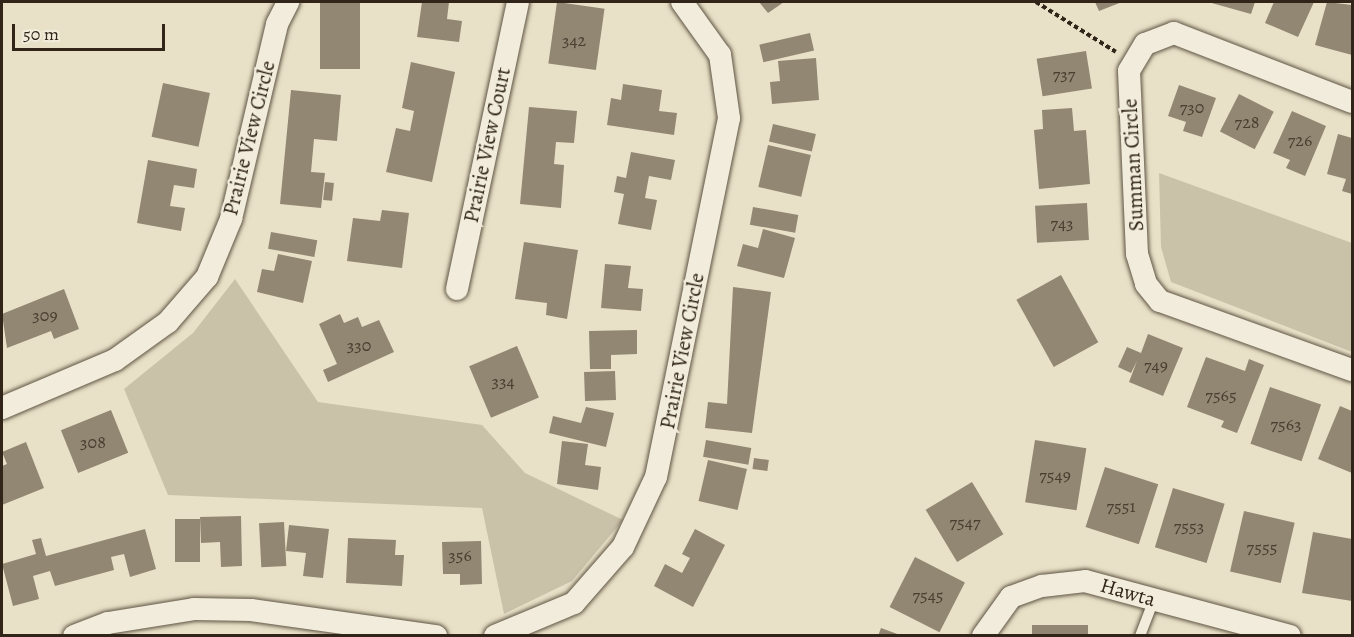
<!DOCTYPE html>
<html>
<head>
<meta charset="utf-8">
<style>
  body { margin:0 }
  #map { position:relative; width:1354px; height:637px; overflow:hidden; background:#e9e1c7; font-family:Alegreya,serif }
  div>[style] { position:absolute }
  .green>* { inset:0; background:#cac1a9 }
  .building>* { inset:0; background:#918773; transform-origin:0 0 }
  .path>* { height:4px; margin-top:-2px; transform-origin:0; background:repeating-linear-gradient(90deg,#312519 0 4.5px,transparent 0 7.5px) }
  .roads { filter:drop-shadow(0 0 2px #5f5444) drop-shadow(0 0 2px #5f5444) }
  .lane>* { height:10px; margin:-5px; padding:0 5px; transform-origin:5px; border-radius:5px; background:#f1ecdb }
  .street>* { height:22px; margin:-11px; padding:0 11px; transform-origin:11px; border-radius:11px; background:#f1ecdb }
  span { translate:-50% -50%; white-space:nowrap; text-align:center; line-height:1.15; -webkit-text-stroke:5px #f1ecdb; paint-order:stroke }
  .number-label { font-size:18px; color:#493e30 }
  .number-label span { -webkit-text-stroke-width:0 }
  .street-label { font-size:21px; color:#312519 }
  .frame { position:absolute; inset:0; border:3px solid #312519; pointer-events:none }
  .scale { position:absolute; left:12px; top:24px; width:153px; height:27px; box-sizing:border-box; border:3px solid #312519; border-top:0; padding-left:8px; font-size:18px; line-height:21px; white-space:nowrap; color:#312519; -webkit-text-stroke:4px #f1ecdb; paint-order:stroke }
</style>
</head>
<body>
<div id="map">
  <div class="green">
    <i style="clip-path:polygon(1159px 173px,1352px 243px,1352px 352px,1171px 282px,1161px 247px)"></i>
    <i style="clip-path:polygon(235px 279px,318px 402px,482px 425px,525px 473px,623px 520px,572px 581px,504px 614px,482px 508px,168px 495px,124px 389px,193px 333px)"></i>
  </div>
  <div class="building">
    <i style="left:320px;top:2px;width:40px;height:67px"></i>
    <i style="clip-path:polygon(422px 2px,449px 2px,447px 19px,462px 21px,459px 42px,417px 37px)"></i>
    <i style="left:557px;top:2px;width:48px;height:62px;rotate:8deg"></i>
    <i style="clip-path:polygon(759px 2px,784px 2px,768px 13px)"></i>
    <i style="clip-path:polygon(1095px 2px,1122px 2px,1099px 11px)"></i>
    <i style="clip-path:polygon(1208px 2px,1255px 2px,1251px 14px)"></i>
    <i style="clip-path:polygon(1274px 2px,1314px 2px,1298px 37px,1265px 23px)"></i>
    <i style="clip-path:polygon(1327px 2px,1352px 5px,1352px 55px,1315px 45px)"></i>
    <i style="left:810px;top:33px;width:18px;height:52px;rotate:77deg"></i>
    <i style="left:1086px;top:51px;width:38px;height:50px;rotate:81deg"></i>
    <i style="clip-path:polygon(816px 58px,819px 100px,772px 104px,770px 82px,780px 81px,778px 61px)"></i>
    <i style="clip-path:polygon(411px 62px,455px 72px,432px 182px,386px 172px,396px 128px,410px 131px,414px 111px,402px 108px)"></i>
    <i style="left:163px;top:83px;width:48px;height:55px;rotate:12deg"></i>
    <i style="clip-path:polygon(623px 84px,662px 90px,659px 111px,677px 113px,674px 135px,607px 125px,611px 98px,621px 100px)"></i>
    <i style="clip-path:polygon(1179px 85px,1216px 98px,1202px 137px,1183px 131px,1186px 122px,1168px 116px)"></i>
    <i style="clip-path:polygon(291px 90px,341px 95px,337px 141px,314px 139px,311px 172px,325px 173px,321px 208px,280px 204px)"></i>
    <i style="left:1239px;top:94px;width:39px;height:42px;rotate:27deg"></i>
    <i style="clip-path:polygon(529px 107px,577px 111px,574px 143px,556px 142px,554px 164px,564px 165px,561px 208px,520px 204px)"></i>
    <i style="clip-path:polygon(1072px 108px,1074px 131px,1086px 130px,1090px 184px,1039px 189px,1034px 130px,1043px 129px,1042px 110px)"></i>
    <i style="clip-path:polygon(1292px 111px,1326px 126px,1305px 176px,1286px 168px,1290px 160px,1273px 153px)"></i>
    <i style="left:773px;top:124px;width:44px;height:18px;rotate:13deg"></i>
    <i style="clip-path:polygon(1338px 134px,1352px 138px,1352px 194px,1342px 191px,1346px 179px,1327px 174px)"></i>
    <i style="left:768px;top:145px;width:44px;height:43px;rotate:13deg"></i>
    <i style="clip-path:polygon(631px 152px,675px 160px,671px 180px,649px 176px,645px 198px,657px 200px,651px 230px,618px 224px,624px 194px,614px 192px,617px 176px,626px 178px)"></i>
    <i style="clip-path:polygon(148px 160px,197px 169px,194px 188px,174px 185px,170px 206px,185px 208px,181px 231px,137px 223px)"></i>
    <i style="left:325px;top:182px;width:9px;height:18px;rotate:6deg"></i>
    <i style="left:1087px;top:203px;width:37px;height:52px;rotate:87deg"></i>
    <i style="left:753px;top:207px;width:46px;height:18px;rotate:10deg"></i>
    <i style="clip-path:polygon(382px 210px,409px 213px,402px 268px,347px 261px,353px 218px,380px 221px)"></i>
    <i style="clip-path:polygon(763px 229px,795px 238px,784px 278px,737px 266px,743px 244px,758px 248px)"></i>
    <i style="left:271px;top:232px;width:47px;height:17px;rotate:10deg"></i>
    <i style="clip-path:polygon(524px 242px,578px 250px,567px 319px,546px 315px,547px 303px,515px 299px)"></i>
    <i style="clip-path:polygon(278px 254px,312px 261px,303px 303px,257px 292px,262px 269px,274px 271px)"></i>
    <i style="clip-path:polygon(605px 264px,631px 266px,628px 288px,643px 289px,641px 311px,601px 308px)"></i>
    <i style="left:1061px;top:275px;width:77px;height:51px;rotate:61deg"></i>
    <i style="clip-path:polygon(733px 287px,771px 292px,752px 433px,705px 428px,708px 402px,727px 404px)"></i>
    <i style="clip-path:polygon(64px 289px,79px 329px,54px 339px,51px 331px,7px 348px,2px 314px)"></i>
    <i style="clip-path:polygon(340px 314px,344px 323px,358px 317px,362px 327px,379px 320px,394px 352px,328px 382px,323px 370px,337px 364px,319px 324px)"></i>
    <i style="clip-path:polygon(637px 330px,637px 354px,611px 355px,611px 369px,590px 369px,589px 331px)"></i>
    <i style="clip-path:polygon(1148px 334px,1183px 348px,1163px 396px,1129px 382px,1137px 361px,1131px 373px,1118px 367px,1127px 347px,1141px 353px)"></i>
    <i style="left:517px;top:346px;width:56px;height:52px;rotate:67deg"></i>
    <i style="clip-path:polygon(1206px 357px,1245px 371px,1249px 359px,1264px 365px,1237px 433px,1221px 427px,1224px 421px,1187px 407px)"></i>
    <i style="left:615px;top:371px;width:29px;height:31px;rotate:88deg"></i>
    <i style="left:1270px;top:387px;width:54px;height:60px;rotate:19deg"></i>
    <i style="clip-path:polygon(1340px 406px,1352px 411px,1352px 473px,1318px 459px)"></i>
    <i style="clip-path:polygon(586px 407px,614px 413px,606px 447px,549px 433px,553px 416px,581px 423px)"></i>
    <i style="left:111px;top:410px;width:46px;height:54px;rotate:68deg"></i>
    <i style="left:706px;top:440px;width:46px;height:17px;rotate:10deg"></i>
    <i style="left:1035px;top:440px;width:52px;height:63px;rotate:9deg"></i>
    <i style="clip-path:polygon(562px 441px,588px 444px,585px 465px,601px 467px,598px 490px,557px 484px)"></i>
    <i style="clip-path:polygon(26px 442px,44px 488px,2px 505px,2px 466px,7px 464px,2px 452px)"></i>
    <i style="left:754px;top:458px;width:15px;height:11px;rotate:8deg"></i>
    <i style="left:708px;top:460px;width:40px;height:42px;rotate:13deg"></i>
    <i style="left:1105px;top:467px;width:56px;height:63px;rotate:18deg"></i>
    <i style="left:972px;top:482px;width:61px;height:54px;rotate:59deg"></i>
    <i style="left:1173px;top:488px;width:54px;height:62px;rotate:17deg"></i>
    <i style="left:1244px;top:511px;width:52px;height:62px;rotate:13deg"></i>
    <i style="clip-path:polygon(241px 516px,242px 566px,221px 567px,220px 542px,201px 543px,200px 517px)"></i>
    <i style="left:200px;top:519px;width:43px;height:25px;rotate:90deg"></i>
    <i style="left:284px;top:522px;width:44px;height:25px;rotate:87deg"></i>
    <i style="clip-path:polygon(289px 525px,329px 529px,323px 578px,303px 576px,306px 553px,286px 551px)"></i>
    <i style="clip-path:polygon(145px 529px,156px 569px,130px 577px,124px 554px,111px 557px,114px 570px,55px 586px,50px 571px,33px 576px,39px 599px,13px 606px,2px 564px,36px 554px,32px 540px,41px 538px,46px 556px)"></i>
    <i style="clip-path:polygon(695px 529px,725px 545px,693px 607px,654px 586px,665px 564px,682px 573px,690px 558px,682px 554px)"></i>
    <i style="clip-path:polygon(1313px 532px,1352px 539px,1352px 601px,1302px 593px)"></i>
    <i style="clip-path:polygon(348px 538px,396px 540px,395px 555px,404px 555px,402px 586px,346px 583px)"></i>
    <i style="clip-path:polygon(481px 541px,482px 584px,460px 585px,460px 574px,443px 574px,442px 542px)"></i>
    <i style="left:915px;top:557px;width:56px;height:56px;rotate:27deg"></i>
    <i style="left:1032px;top:625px;width:56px;height:11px"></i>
    <i style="clip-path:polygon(881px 628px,900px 635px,900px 636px,878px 636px)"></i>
  </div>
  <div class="path">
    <i style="left:1036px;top:2px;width:94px;rotate:32deg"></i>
  </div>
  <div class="roads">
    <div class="lane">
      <i style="left:1140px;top:636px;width:39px;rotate:-69deg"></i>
    </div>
    <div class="street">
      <i style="left:1352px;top:102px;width:191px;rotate:-158.8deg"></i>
      <i style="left:1174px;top:33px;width:31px;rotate:159deg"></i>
      <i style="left:1145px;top:44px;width:31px;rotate:121deg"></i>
      <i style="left:1129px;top:71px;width:183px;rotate:87.5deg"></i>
      <i style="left:1137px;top:254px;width:31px;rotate:73deg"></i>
      <i style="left:1146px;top:284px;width:22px;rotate:51deg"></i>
      <i style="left:1160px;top:301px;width:204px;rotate:19.8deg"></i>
      <i style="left:457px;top:289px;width:293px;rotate:-78deg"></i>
      <i style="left:2px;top:408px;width:123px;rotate:-23deg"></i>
      <i style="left:115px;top:360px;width:65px;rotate:-35.6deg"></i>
      <i style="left:168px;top:322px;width:60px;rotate:-49.1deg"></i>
      <i style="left:207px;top:277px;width:63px;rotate:-67.5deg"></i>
      <i style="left:231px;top:219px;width:200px;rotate:-76.7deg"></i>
      <i style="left:277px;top:24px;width:25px;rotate:-63deg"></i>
      <i style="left:74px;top:636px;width:36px;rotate:-21deg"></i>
      <i style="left:108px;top:623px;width:87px;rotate:-9.2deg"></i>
      <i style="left:194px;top:609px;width:57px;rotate:1deg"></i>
      <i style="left:251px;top:610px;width:187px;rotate:8deg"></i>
      <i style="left:495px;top:636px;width:86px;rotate:-22.7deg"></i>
      <i style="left:574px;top:603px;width:74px;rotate:-48.8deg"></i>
      <i style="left:623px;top:547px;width:77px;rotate:-64.8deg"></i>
      <i style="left:656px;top:477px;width:366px;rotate:-78.5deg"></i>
      <i style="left:729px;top:118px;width:64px;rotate:-98.1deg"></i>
      <i style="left:720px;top:55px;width:65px;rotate:-125.6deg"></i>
      <i style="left:983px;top:636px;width:48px;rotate:-54.3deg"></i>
      <i style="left:1011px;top:597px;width:33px;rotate:-20deg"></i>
      <i style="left:1042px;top:586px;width:43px;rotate:-6.6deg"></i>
      <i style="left:1085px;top:581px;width:212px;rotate:15deg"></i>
    </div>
  </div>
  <div class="number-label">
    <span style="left:574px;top:40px">342</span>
    <span style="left:1064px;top:74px">737</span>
    <span style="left:1192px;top:107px">730</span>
    <span style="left:1247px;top:122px">728</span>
    <span style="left:1300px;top:140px">726</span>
    <span style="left:1062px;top:223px">743</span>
    <span style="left:45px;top:315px">309</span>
    <span style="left:359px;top:345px">330</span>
    <span style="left:1156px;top:365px">749</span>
    <span style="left:503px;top:381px">334</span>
    <span style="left:1221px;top:395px">7565</span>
    <span style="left:1286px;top:424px">7563</span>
    <span style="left:93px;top:442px">308</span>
    <span style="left:1055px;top:475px">7549</span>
    <span style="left:1121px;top:506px">7551</span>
    <span style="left:965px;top:522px">7547</span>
    <span style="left:1189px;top:526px">7553</span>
    <span style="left:1262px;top:547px">7555</span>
    <span style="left:460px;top:555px">356</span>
    <span style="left:928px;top:595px">7545</span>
  </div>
  <div class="street-label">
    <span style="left:249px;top:138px;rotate:-76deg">Prairie View Circle</span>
    <span style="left:487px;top:145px;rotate:-78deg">Prairie View Court</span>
    <span style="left:1133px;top:165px;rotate:-93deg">Summan Circle</span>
    <span style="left:682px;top:351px;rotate:-79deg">Prairie View Circle</span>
    <span style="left:1128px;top:592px;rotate:16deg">Hawta</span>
  </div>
  <div class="frame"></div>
  <div class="scale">50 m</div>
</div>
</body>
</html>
